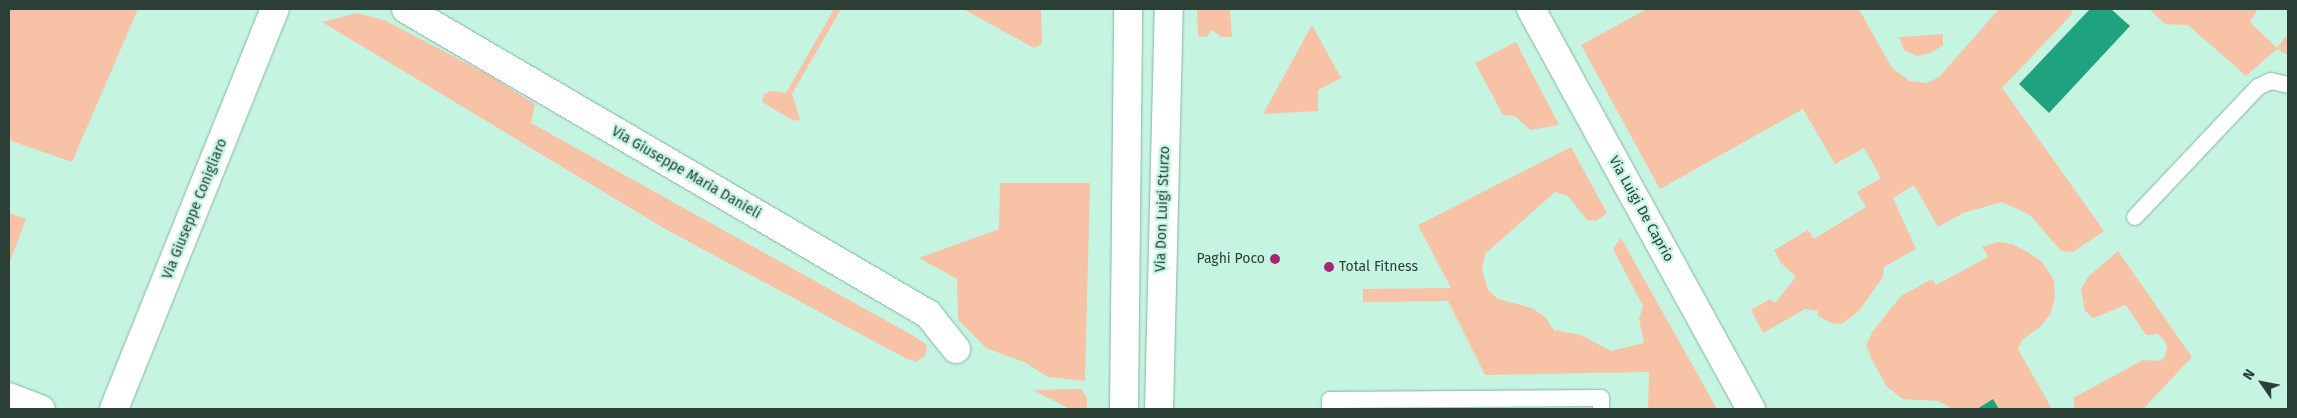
<!DOCTYPE html>
<html>
<head>
<meta charset="utf-8">
<style>
  body { margin:0 }
  #map { position:relative; width:2297px; height:418px; overflow:hidden; background:#c5f5e1; font-family:"Fira Sans",sans-serif }
  div>[style] { position:absolute }
  .green>* { inset:0; background:#f7c2a6 }
  .water>* { inset:0; background:#1fa37e }
  .roads { filter:drop-shadow(0 0 1px #86b4a2) drop-shadow(0 0 1px #86b4a2) }
  .lane>* { height:16px; margin:-8px; padding:0 8px; transform-origin:8px; border-radius:8px; background:#fff }
  .street>* { height:28px; margin:-14px; padding:0 14px; transform-origin:14px; border-radius:14px; background:#fff }
  .secondary>* { height:28px; margin:-14px; padding:0 14px; transform-origin:14px; border-radius:14px; background:#fff }
  .dots>* { width:14px; height:14px; translate:-50% -50%; box-sizing:border-box; border:2px solid #c5f5e1; border-radius:50% }
  span { translate:-50% -50%; white-space:nowrap; text-align:center; line-height:1.15; -webkit-text-stroke:4.5px #c5f5e1; paint-order:stroke }
  .street-label { font-size:14px; color:#2b3f37 }
  .poi-label { font-size:14px; color:#2b3f37 }
  .right { translate:-100% -50%; text-align:right }
  .left { translate:0 -50%; text-align:left }
  .frame { position:absolute; inset:0; border:10px solid #2b3f37; pointer-events:none }
  .north { position:absolute; left:2237px; top:358px; width:50px; height:50px; -webkit-text-stroke:4px #c5f5e1; paint-order:stroke; rotate:303deg; font-size:14px; font-weight:700; line-height:20px; text-align:center; color:#2b3f37 }
  .north::after { content:''; display:block; margin:auto; width:18px; height:22px; background:#2b3f37; clip-path:polygon(50% 0,100% 100%,50% 72%,0 100%) }
</style>
</head>
<body>
<div id="map">
  <div class="green">
    <i style="clip-path:polygon(9px 9px,138px 9px,72px 162px,9px 140px)"></i>
    <i style="clip-path:polygon(834px 9px,841px 9px,792px 94px,800px 119px,794px 121px,762px 102px,764px 94px,770px 91px,786px 93px)"></i>
    <i style="clip-path:polygon(963px 9px,1041px 9px,1042px 44px,1034px 48px)"></i>
    <i style="clip-path:polygon(1197px 9px,1230px 9px,1232px 37px,1222px 37px,1211px 30px,1207px 37px,1198px 36px)"></i>
    <i style="clip-path:polygon(1647px 9px,1859px 9px,1892px 68px,1910px 81px,1927px 83px,1939px 77px,1999px 9px,2072px 9px,2072px 14px,2002px 88px,2104px 231px,2073px 252px,2061px 251px,2030px 215px,2002px 202px,1963px 213px,1938px 227px,1914px 185px,1893px 198px,1916px 249px,1884px 267px,1883px 277px,1858px 312px,1843px 323px,1833px 324px,1818px 316px,1818px 311px,1805px 309px,1763px 333px,1751px 310px,1770px 299px,1775px 303px,1796px 277px,1781px 263px,1774px 250px,1808px 230px,1814px 239px,1866px 207px,1857px 192px,1881px 178px,1864px 148px,1835px 164px,1803px 109px,1660px 189px,1581px 45px)"></i>
    <i style="clip-path:polygon(2149px 9px,2258px 9px,2250px 22px,2277px 48px,2288px 34px,2288px 55px,2277px 49px,2246px 76px,2188px 25px,2165px 24px)"></i>
    <i style="clip-path:polygon(357px 13px,384px 20px,489px 75px,535px 104px,531px 123px,912px 335px,927px 345px,925px 356px,916px 362px,903px 357px,667px 230px,322px 22px)"></i>
    <i style="clip-path:polygon(1312px 25px,1341px 78px,1318px 90px,1318px 111px,1263px 114px)"></i>
    <i style="clip-path:polygon(1943px 34px,1943px 45px,1931px 53px,1917px 56px,1904px 50px,1899px 37px)"></i>
    <i style="clip-path:polygon(1516px 42px,1559px 125px,1530px 130px,1515px 116px,1503px 115px,1475px 63px)"></i>
    <i style="clip-path:polygon(1571px 147px,1607px 213px,1596px 221px,1587px 220px,1568px 196px,1555px 192px,1485px 254px,1482px 270px,1488px 290px,1498px 299px,1532px 308px,1545px 317px,1554px 330px,1581px 335px,1611px 351px,1644px 343px,1639px 319px,1643px 306px,1613px 249px,1621px 238px,1717px 409px,1648px 409px,1649px 372px,1485px 375px,1448px 301px,1363px 302px,1363px 289px,1451px 288px,1418px 225px)"></i>
    <i style="clip-path:polygon(1000px 183px,1090px 183px,1085px 381px,1048px 377px,1024px 362px,986px 348px,958px 320px,957px 279px,919px 258px,999px 229px)"></i>
    <i style="clip-path:polygon(9px 213px,26px 219px,9px 264px)"></i>
    <i style="clip-path:polygon(1998px 242px,2012px 244px,2029px 253px,2042px 262px,2054px 280px,2055px 296px,2051px 313px,2041px 326px,2022px 340px,2018px 349px,2052px 409px,1999px 409px,1993px 399px,1977px 409px,1953px 409px,1938px 401px,1903px 399px,1887px 387px,1871px 358px,1866px 345px,1873px 331px,1901px 296px,1932px 279px,1936px 285px,1988px 257px,1982px 247px)"></i>
    <i style="clip-path:polygon(2118px 251px,2192px 357px,2143px 409px,2072px 409px,2075px 406px,2073px 398px,2143px 360px,2160px 361px,2165px 356px,2167px 347px,2164px 340px,2158px 334px,2146px 335px,2126px 305px,2093px 318px,2085px 311px,2081px 289px,2088px 277px)"></i>
    <i style="clip-path:polygon(1081px 389px,1087px 397px,1087px 409px,1070px 409px,1033px 390px)"></i>
  </div>
  <div class="water">
    <i style="clip-path:polygon(2090px 9px,2111px 9px,2130px 26px,2049px 113px,2019px 84px)"></i>
    <i style="clip-path:polygon(1993px 399px,1999px 409px,1977px 409px)"></i>
  </div>
  <div class="roads">
    <div class="lane">
      <i style="left:2135px;top:217px;width:179px;rotate:-46.6deg"></i>
      <i style="left:2258px;top:87px;width:14px;rotate:-25deg"></i>
      <i style="left:2271px;top:81px;width:17px;rotate:13deg"></i>
      <i style="left:1330px;top:409px;width:9px;rotate:-90deg"></i>
      <i style="left:1330px;top:400px;width:271px;rotate:-0.4deg"></i>
      <i style="left:1601px;top:398px;width:11px;rotate:90deg"></i>
    </div>
    <div class="street">
      <i style="left:406px;top:9px;width:605px;rotate:30.3deg"></i>
      <i style="left:928px;top:314px;width:45px;rotate:51.3deg"></i>
      <i style="left:1531px;top:9px;width:457px;rotate:61.2deg"></i>
      <i style="left:9px;top:397px;width:34px;rotate:21deg"></i>
      <i style="left:114px;top:409px;width:431px;rotate:-68.1deg"></i>
    </div>
    <div class="secondary">
      <i style="left:1124px;top:409px;width:400px;rotate:-89.4deg"></i>
      <i style="left:1159px;top:409px;width:400px;rotate:-88.6deg"></i>
    </div>
  </div>
  <div class="dots">
    <i style="left:1275px;top:259px;background:#a72674"></i>
    <i style="left:1329px;top:267px;background:#a72674"></i>
  </div>
  <div class="street-label">
    <span style="left:686px;top:173px;rotate:30deg">Via Giuseppe Maria Danieli</span>
    <span style="left:195px;top:209px;rotate:-68deg">Via Giuseppe Conigliaro</span>
    <span style="left:1163px;top:209px;rotate:-88deg">Via Don Luigi Sturzo</span>
    <span style="left:1641px;top:209px;rotate:61deg">Via Luigi De Caprio</span>
  </div>
  <div class="poi-label">
    <span class="right" style="left:1265px;top:259px">Paghi Poco</span>
    <span class="left" style="left:1339px;top:267px">Total Fitness</span>
  </div>
  <div class="frame"></div>
  <div class="north">N</div>
</div>
</body>
</html>
